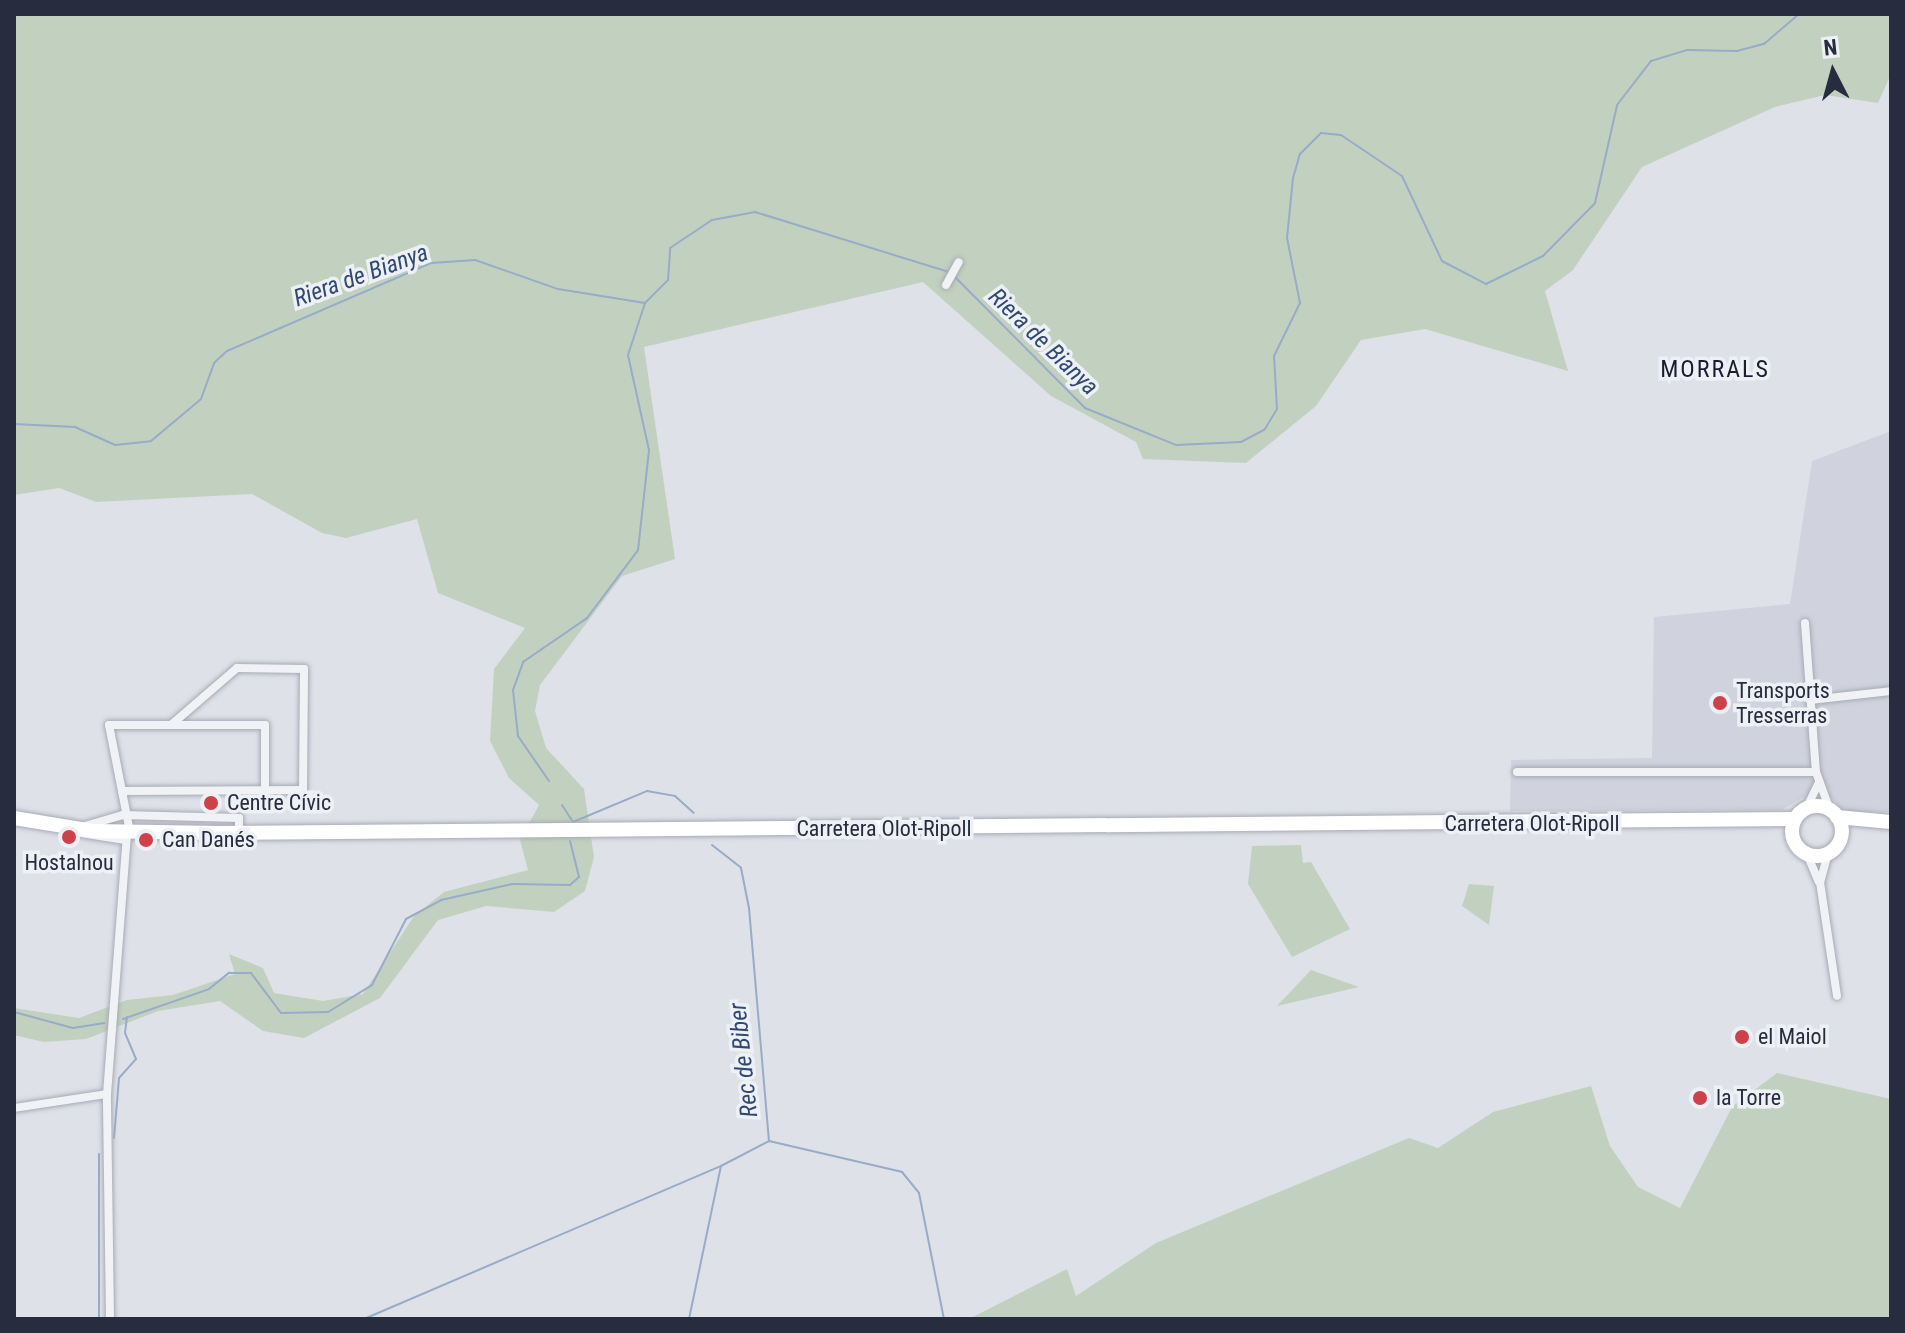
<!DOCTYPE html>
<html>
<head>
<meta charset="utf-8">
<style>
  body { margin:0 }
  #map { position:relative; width:1905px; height:1333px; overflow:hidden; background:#dee1e8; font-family:"Roboto Condensed",sans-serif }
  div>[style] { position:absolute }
  .built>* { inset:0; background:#d0d3dd }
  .green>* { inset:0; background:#c2d1bf }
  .stream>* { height:2px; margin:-1px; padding:0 1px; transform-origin:1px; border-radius:1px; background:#98abc8 }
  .roads { filter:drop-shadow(0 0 2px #a7abb5) drop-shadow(0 0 2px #a7abb5) }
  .minor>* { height:8px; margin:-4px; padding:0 4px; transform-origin:4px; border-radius:4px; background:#f0f2f6 }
  .primary>* { height:14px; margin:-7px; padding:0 7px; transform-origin:7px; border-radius:7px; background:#fff }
  .primary>.ring { margin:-7px; padding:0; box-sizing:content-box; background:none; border:14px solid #fff; border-radius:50% }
  .dots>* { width:22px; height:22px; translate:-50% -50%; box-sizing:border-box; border:4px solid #edf0f5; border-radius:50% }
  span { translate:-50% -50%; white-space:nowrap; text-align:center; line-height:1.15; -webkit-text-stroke:7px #edf0f5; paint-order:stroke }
  .poi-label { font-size:22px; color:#272d3e }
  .left { translate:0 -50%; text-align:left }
  .street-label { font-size:22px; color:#272d3e }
  .water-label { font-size:24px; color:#314872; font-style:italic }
  .neighbourhood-label { font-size:24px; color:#191f2f; letter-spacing:2px }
  .frame { position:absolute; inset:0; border:16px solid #272d3e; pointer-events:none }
  .north { position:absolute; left:1793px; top:32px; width:80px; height:80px; -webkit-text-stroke:6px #edf0f5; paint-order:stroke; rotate:354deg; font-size:22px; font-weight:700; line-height:32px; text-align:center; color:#272d3e }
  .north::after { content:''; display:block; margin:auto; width:28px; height:36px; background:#272d3e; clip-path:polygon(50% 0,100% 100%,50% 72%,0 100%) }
</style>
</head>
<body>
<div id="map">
  <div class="built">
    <i style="clip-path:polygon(1891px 431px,1891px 812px,1844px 812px,1832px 798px,1802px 798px,1782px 810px,1510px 811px,1511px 760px,1652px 758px,1654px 617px,1790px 604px,1812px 461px)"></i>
  </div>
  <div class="green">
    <i style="clip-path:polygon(14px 14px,1891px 14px,1891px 74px,1878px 103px,1825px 95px,1775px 107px,1642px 167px,1573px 270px,1545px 291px,1568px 371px,1425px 329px,1361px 340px,1316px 406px,1246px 463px,1143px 459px,1136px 442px,1051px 396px,923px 282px,644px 347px,675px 559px,622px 576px,540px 685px,535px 711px,546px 748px,584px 789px,594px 857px,585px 891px,554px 912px,486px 906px,438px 920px,380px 998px,304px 1038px,263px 1031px,220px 1001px,158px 1011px,86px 1039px,44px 1042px,14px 1035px,14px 1008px,79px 1018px,127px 1000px,173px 995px,235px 974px,229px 954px,263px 968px,274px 993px,323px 1001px,363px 994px,414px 916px,444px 892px,528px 870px,520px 840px,539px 805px,509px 778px,490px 741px,494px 669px,525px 628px,438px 593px,417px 519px,346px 538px,322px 533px,252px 494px,96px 502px,59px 488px,14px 495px)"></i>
    <i style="clip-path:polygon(1301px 845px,1303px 863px,1311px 862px,1350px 929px,1292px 957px,1248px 884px,1252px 846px)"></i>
    <i style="clip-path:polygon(1469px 884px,1494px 886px,1489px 925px,1462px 906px)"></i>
    <i style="clip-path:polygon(1311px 970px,1359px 987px,1277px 1006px)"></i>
    <i style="clip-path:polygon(1777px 1073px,1891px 1099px,1891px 1319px,969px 1319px,1067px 1269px,1076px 1296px,1156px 1243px,1409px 1138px,1438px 1148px,1493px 1112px,1591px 1086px,1610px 1146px,1638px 1187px,1680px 1208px,1732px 1107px)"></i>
  </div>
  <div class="stream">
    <i style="left:954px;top:276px;width:186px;rotate:45.2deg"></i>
    <i style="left:1085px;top:408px;width:98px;rotate:22.1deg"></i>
    <i style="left:1176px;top:445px;width:65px;rotate:-2.6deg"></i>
    <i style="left:1241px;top:442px;width:27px;rotate:-28deg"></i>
    <i style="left:1265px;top:429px;width:23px;rotate:-59deg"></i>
    <i style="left:1277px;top:409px;width:53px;rotate:-93.2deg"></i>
    <i style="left:1274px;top:356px;width:59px;rotate:-63.9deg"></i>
    <i style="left:1300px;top:303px;width:66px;rotate:-101.3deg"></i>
    <i style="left:1287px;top:238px;width:60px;rotate:-84.3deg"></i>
    <i style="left:1293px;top:178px;width:25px;rotate:-74deg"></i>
    <i style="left:1300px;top:154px;width:30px;rotate:-45deg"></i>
    <i style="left:1321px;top:133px;width:20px;rotate:6deg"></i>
    <i style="left:1341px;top:135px;width:73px;rotate:33.9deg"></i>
    <i style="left:1402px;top:176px;width:94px;rotate:64.8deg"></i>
    <i style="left:1442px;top:261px;width:50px;rotate:27.6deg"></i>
    <i style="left:1486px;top:284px;width:64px;rotate:-26.2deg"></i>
    <i style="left:1543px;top:256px;width:74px;rotate:-45.5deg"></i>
    <i style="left:1595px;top:203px;width:100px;rotate:-77.3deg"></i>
    <i style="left:1617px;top:105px;width:56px;rotate:-52.3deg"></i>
    <i style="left:1651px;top:61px;width:38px;rotate:-17deg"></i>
    <i style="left:1687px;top:50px;width:50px;rotate:1.1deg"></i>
    <i style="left:1737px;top:51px;width:28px;rotate:-15deg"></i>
    <i style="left:1764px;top:44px;width:46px;rotate:-40.6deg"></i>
    <i style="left:14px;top:424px;width:61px;rotate:2.8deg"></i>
    <i style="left:75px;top:427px;width:44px;rotate:24.2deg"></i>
    <i style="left:115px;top:445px;width:36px;rotate:-6deg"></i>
    <i style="left:151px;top:441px;width:65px;rotate:-40deg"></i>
    <i style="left:201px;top:399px;width:38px;rotate:-70deg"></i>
    <i style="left:214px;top:363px;width:18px;rotate:-43deg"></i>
    <i style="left:227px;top:351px;width:222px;rotate:-23.3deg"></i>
    <i style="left:431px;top:263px;width:44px;rotate:-3.9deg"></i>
    <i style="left:475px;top:260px;width:88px;rotate:19.3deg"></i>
    <i style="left:558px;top:289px;width:88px;rotate:9.1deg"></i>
    <i style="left:645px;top:303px;width:33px;rotate:-45deg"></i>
    <i style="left:668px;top:280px;width:32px;rotate:-86deg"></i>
    <i style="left:670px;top:248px;width:50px;rotate:-33.7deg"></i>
    <i style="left:712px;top:220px;width:44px;rotate:-10.5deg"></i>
    <i style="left:755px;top:212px;width:203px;rotate:17.2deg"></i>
    <i style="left:549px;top:781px;width:55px;rotate:-124.6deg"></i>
    <i style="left:518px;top:736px;width:46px;rotate:-96.2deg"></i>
    <i style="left:513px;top:690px;width:30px;rotate:-70deg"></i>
    <i style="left:523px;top:662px;width:78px;rotate:-34.5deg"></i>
    <i style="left:587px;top:618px;width:85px;rotate:-53.1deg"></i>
    <i style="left:638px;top:550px;width:101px;rotate:-83.7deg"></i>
    <i style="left:649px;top:450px;width:97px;rotate:-102.5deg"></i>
    <i style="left:628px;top:355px;width:55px;rotate:-71.9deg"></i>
    <i style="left:562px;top:805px;width:20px;rotate:57deg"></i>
    <i style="left:573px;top:822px;width:80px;rotate:-22.7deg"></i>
    <i style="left:647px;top:791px;width:28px;rotate:10deg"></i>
    <i style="left:675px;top:796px;width:25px;rotate:42deg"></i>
    <i style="left:712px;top:845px;width:37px;rotate:38deg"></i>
    <i style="left:741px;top:868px;width:41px;rotate:78.7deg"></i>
    <i style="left:749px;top:908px;width:234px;rotate:85.1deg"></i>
    <i style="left:769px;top:1141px;width:137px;rotate:13.1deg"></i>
    <i style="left:902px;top:1172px;width:27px;rotate:51deg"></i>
    <i style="left:919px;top:1193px;width:128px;rotate:78.8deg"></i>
    <i style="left:14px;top:1012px;width:61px;rotate:15.2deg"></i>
    <i style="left:73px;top:1028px;width:32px;rotate:-9deg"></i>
    <i style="left:123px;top:1019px;width:91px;rotate:-19.2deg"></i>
    <i style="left:209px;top:989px;width:26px;rotate:-39deg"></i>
    <i style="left:229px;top:973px;width:22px"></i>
    <i style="left:251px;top:973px;width:50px;rotate:53.1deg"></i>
    <i style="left:281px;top:1013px;width:47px;rotate:-1.2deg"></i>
    <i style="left:328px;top:1012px;width:52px;rotate:-31.5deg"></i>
    <i style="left:372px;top:985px;width:74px;rotate:-62.7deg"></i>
    <i style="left:406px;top:919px;width:40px;rotate:-28deg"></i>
    <i style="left:441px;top:900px;width:73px;rotate:-12.7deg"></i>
    <i style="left:512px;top:884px;width:58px;rotate:1deg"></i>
    <i style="left:570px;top:885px;width:12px;rotate:-42deg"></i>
    <i style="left:579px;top:877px;width:37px;rotate:-104deg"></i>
    <i style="left:114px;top:1138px;width:60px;rotate:-85.2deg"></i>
    <i style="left:119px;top:1078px;width:25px;rotate:-48deg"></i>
    <i style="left:136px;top:1059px;width:28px;rotate:-113deg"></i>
    <i style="left:125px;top:1033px;width:16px;rotate:-83deg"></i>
    <i style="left:99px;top:1154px;width:165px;rotate:90deg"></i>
    <i style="left:364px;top:1319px;width:388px;rotate:-23.2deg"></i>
    <i style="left:689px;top:1319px;width:156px;rotate:-78.2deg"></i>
    <i style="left:721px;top:1166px;width:54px;rotate:-27.5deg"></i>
  </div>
  <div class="roads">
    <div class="minor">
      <i style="left:946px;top:285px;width:26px;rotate:-61deg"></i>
      <i style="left:1805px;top:623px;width:149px;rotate:85.8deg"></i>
      <i style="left:1816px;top:772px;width:40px;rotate:69.8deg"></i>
      <i style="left:1810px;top:700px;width:81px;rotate:-6.3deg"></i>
      <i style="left:1517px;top:772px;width:299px"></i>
      <i style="left:122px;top:791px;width:181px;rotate:-0.3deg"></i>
      <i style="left:303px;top:790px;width:121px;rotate:-89.5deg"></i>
      <i style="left:304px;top:669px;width:67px;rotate:-179.1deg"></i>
      <i style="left:237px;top:668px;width:87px;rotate:139.2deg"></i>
      <i style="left:1806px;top:809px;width:28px;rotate:-64deg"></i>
      <i style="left:78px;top:828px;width:47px;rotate:-16.1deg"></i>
      <i style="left:123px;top:815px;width:116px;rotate:1.5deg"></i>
      <i style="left:239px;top:818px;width:14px;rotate:90deg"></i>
      <i style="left:68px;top:831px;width:58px;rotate:9deg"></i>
      <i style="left:130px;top:832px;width:109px;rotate:-101.1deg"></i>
      <i style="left:109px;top:725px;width:156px"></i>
      <i style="left:265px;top:725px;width:65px;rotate:90deg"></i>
      <i style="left:1828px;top:853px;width:30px;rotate:105deg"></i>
      <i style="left:1820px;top:882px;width:115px;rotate:81.5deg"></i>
      <i style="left:1807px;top:854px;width:30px;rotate:67deg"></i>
      <i style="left:14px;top:1108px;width:94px;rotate:-8.6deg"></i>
      <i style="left:110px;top:1319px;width:225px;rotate:-90.8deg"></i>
      <i style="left:107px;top:1094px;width:263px;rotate:-85.6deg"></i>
    </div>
    <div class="primary">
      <i class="ring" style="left:1792px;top:806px;width:36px;height:36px"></i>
      <i style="left:1837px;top:817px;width:54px;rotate:5.3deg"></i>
      <i style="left:14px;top:818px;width:80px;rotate:9.3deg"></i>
      <i style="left:93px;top:831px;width:128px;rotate:0.9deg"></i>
      <i style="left:221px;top:833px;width:1574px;rotate:-0.51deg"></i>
    </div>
  </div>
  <div class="dots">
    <i style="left:1720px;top:703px;background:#ce4149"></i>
    <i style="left:211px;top:803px;background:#ce4149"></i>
    <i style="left:69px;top:837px;background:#ce4149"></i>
    <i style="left:146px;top:840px;background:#ce4149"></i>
    <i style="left:1742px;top:1037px;background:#ce4149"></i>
    <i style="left:1700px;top:1098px;background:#ce4149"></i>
  </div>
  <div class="poi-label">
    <span class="left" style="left:1736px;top:703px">Transports<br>Tresserras</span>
    <span class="left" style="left:227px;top:803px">Centre Cívic</span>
    <span class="left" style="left:162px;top:840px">Can Danés</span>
    <span style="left:69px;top:863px">Hostalnou</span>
    <span class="left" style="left:1758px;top:1037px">el Maiol</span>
    <span class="left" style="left:1716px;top:1098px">la Torre</span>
  </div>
  <div class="street-label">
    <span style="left:1532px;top:824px">Carretera Olot-Ripoll</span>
    <span style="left:884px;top:829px">Carretera Olot-Ripoll</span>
  </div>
  <div class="water-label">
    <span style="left:361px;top:276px;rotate:-20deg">Riera de Bianya</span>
    <span style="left:1043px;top:342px;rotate:44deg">Riera de Bianya</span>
    <span style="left:744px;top:1060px;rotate:-96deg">Rec de Biber</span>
  </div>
  <div class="neighbourhood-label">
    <span style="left:1715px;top:370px">MORRALS</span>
  </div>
  <div class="frame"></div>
  <div class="north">N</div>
</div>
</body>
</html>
